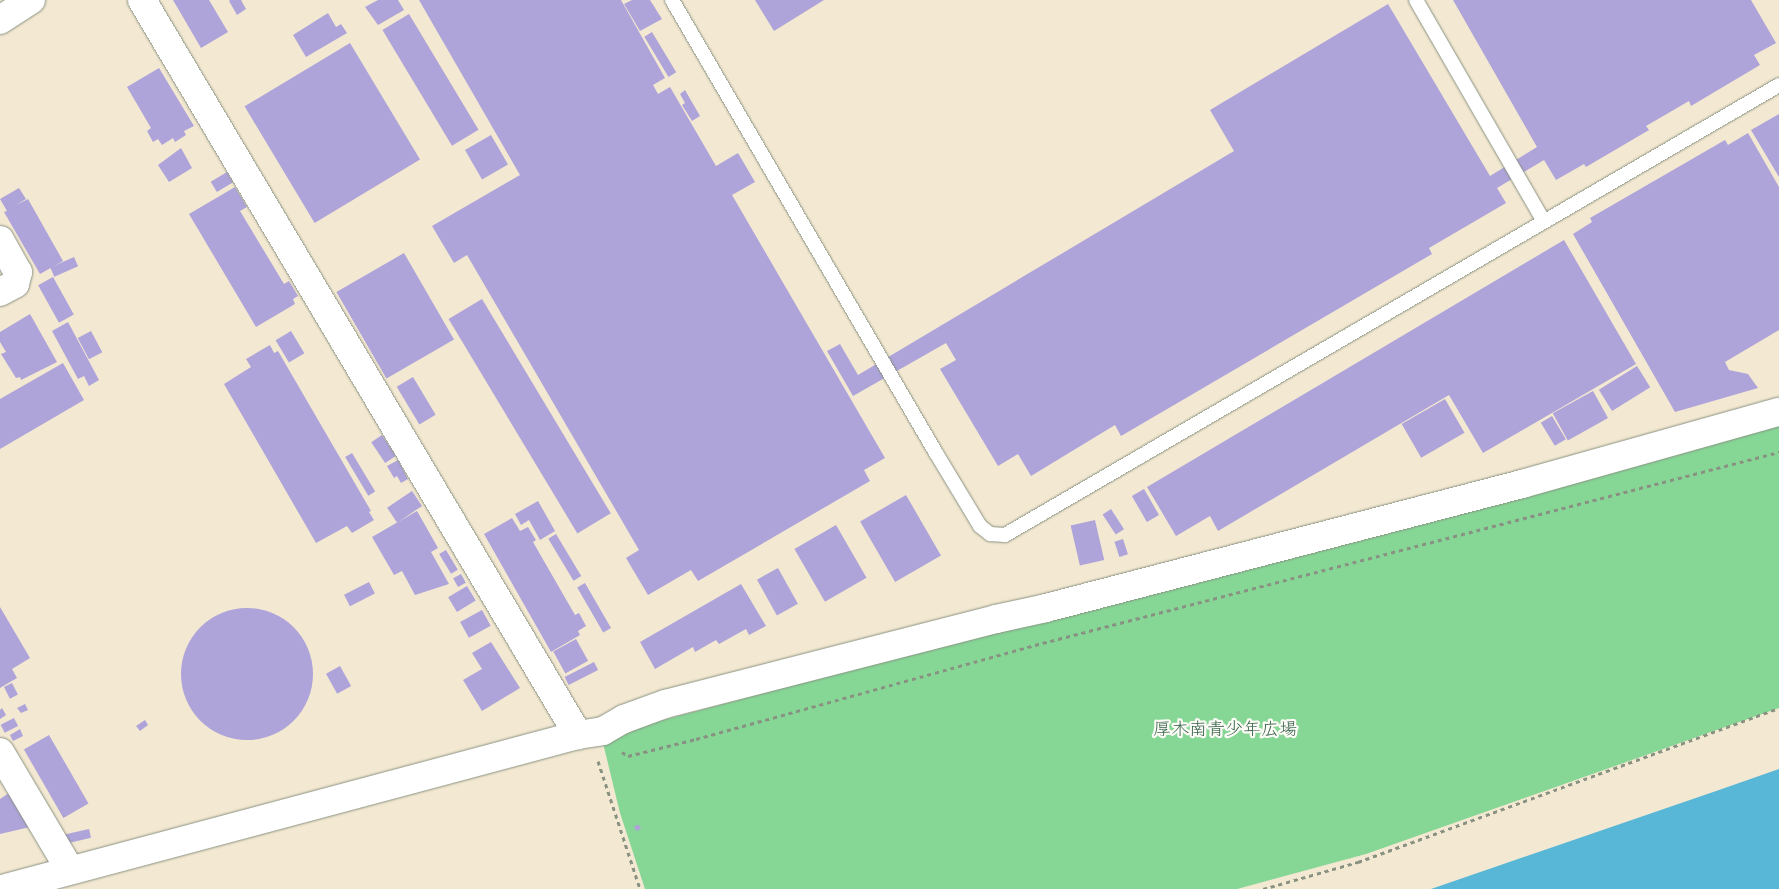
<!DOCTYPE html>
<html>
<head>
<meta charset="utf-8">
<style>
  body { margin:0 }
  #map { position:relative; width:1779px; height:889px; overflow:hidden; background:#f3e8d1; font-family:Kalam,"Klee One",sans-serif }
  div>[style] { position:absolute }
  .green>* { inset:0; background:#86d696 }
  .water>* { inset:0; background:#58b6d7 }
  .building>* { inset:0; background:#aea4da; transform-origin:0 0 }
  .round { border-radius:50% }
  .path>* { height:3px; margin-top:-1.5px; transform-origin:0; background:repeating-linear-gradient(90deg,#899282 0 4px,transparent 0 8px) }
  .roads { filter:drop-shadow(0 0 1px #899282) drop-shadow(0 0 1px #899282) }
  .service>* { height:14px; margin:-7px; padding:0 7px; transform-origin:7px; border-radius:7px; background:#fff }
  .minor>* { height:28px; margin:-14px; padding:0 14px; transform-origin:14px; border-radius:14px; background:#fff }
  span { translate:-50% -50%; white-space:nowrap; text-align:center; line-height:1.15; -webkit-text-stroke:4.5px #fdfcf7; paint-order:stroke }
  .park-label { font-size:18px; color:#39634c }
</style>
</head>
<body>
<div id="map">
  <div class="green">
    <i style="clip-path:polygon(1779px 421px,1779px 708px,1366px 854px,1237px 889px,645px 889px,620px 813px,603px 743px,652px 723px)"></i>
  </div>
  <div class="water">
    <i style="clip-path:polygon(1779px 769px,1779px 889px,1431px 889px,1719px 790px)"></i>
  </div>
  <div class="building">
    <i style="clip-path:polygon(173px 0,209px 0,228px 32px,201px 48px)"></i>
    <i style="clip-path:polygon(230px 0,241px 0,246px 9px,237px 15px,229px 1px)"></i>
    <i style="clip-path:polygon(378px 0,398px 0,404px 10px,378px 25px,365px 7px)"></i>
    <i style="clip-path:polygon(419px 0,621px 0,665px 78px,653px 85px,658px 94px,670px 87px,716px 166px,738px 153px,755px 182px,732px 195px,885px 458px,864px 470px,870px 481px,698px 581px,691px 570px,648px 595px,626px 558px,639px 550px,467px 255px,454px 263px,432px 226px,520px 175px)"></i>
    <i style="clip-path:polygon(632px 0,650px 0,662px 19px,640px 31px,624px 4px)"></i>
    <i style="clip-path:polygon(755px 0,824px 0,774px 31px)"></i>
    <i style="clip-path:polygon(1453px 0,1751px 0,1776px 43px,1754px 55px,1760px 65px,1691px 106px,1689px 101px,1646px 126px,1649px 130px,1586px 167px,1584px 164px,1556px 180px,1544px 160px,1497px 188px,1506px 203px,1429px 248px,1432px 254px,1121px 436px,1115px 425px,1031px 476px,1018px 454px,998px 466px,940px 369px,956px 360px,946px 343px,853px 396px,827px 351px,840px 344px,858px 375px,1234px 151px,1210px 110px,1388px 4px,1490px 176px,1537px 147px)"></i>
    <i style="clip-path:polygon(328px 13px,336px 27px,341px 24px,347px 33px,306px 57px,293px 35px)"></i>
    <i style="left:409px;top:14px;width:135px;height:31px;rotate:59deg"></i>
    <i style="left:652px;top:32px;width:47px;height:9px;rotate:59deg"></i>
    <i style="left:350px;top:43px;width:136px;height:123px;rotate:59deg"></i>
    <i style="clip-path:polygon(159px 68px,194px 126px,184px 131px,186px 135px,175px 142px,173px 138px,162px 145px,158px 139px,153px 142px,147px 131px,151px 128px,127px 87px)"></i>
    <i style="clip-path:polygon(685px 90px,700px 116px,692px 121px,682px 105px,685px 103px,680px 94px)"></i>
    <i style="clip-path:polygon(1779px 114px,1779px 177px,1751px 130px)"></i>
    <i style="clip-path:polygon(1748px 133px,1779px 187px,1779px 330px,1725px 362px,1729px 370px,1748px 374px,1758px 388px,1675px 412px,1573px 234px,1592px 222px,1590px 218px,1725px 140px,1728px 145px)"></i>
    <i style="left:491px;top:135px;width:34px;height:30px;rotate:60deg"></i>
    <i style="clip-path:polygon(181px 148px,192px 168px,169px 182px,158px 165px)"></i>
    <i style="left:227px;top:172px;width:12px;height:19px;rotate:59deg"></i>
    <i style="clip-path:polygon(235px 187px,247px 207px,240px 211px,284px 284px,289px 281px,298px 296px,293px 299px,295px 304px,256px 327px,189px 214px)"></i>
    <i style="clip-path:polygon(19px 188px,26px 199px,16px 205px,28px 199px,63px 261px,40px 274px,4px 212px,7px 211px,0 199px)"></i>
    <i style="clip-path:polygon(1564px 240px,1636px 364px,1483px 453px,1449px 395px,1218px 531px,1210px 516px,1176px 536px,1147px 487px)"></i>
    <i style="left:404px;top:253px;width:100px;height:78px;rotate:60deg"></i>
    <i style="left:74px;top:257px;width:10px;height:26px;rotate:66deg"></i>
    <i style="left:53px;top:277px;width:43px;height:17px;rotate:61deg"></i>
    <i style="left:482px;top:299px;width:250px;height:39px;rotate:59deg"></i>
    <i style="clip-path:polygon(30px 314px,57px 362px,21px 380px,20px 377px,16px 378px,1px 354px,6px 352px,0 342px,0 332px)"></i>
    <i style="clip-path:polygon(68px 322px,99px 380px,89px 386px,84px 376px,78px 379px,52px 331px)"></i>
    <i style="left:91px;top:331px;width:24px;height:15px;rotate:62deg"></i>
    <i style="left:291px;top:331px;width:26px;height:18px;rotate:59deg"></i>
    <i style="clip-path:polygon(270px 345px,274px 353px,278px 351px,371px 511px,369px 512px,374px 520px,352px 533px,347px 526px,316px 543px,224px 384px,251px 367px,246px 359px)"></i>
    <i style="clip-path:polygon(63px 363px,84px 400px,0 449px,0 399px)"></i>
    <i style="left:1637px;top:366px;width:25px;height:45px;rotate:58deg"></i>
    <i style="left:413px;top:377px;width:44px;height:19px;rotate:59deg"></i>
    <i style="left:1593px;top:391px;width:31px;height:46px;rotate:61deg"></i>
    <i style="left:1445px;top:399px;width:39px;height:50px;rotate:60deg"></i>
    <i style="left:1552px;top:416px;width:27px;height:13px;rotate:59deg"></i>
    <i style="left:382px;top:435px;width:25px;height:13px;rotate:56deg"></i>
    <i style="left:352px;top:453px;width:45px;height:8px;rotate:59deg"></i>
    <i style="clip-path:polygon(398px 460px,408px 479px,401px 483px,397px 476px,394px 478px,387px 466px)"></i>
    <i style="left:1144px;top:489px;width:30px;height:14px;rotate:60deg"></i>
    <i style="left:412px;top:491px;width:18px;height:30px;rotate:56deg"></i>
    <i style="left:906px;top:495px;width:70px;height:53px;rotate:60deg"></i>
    <i style="clip-path:polygon(538px 501px,555px 531px,540px 540px,529px 520px,521px 525px,515px 514px)"></i>
    <i style="left:1111px;top:509px;width:24px;height:10px;rotate:57deg"></i>
    <i style="clip-path:polygon(417px 511px,438px 548px,431px 552px,449px 584px,415px 595px,402px 571px,394px 575px,372px 537px)"></i>
    <i style="clip-path:polygon(512px 518px,520px 531px,528px 527px,536px 540px,533px 542px,575px 615px,579px 613px,586px 626px,578px 631px,580px 635px,551px 652px,484px 534px)"></i>
    <i style="left:1095px;top:520px;width:41px;height:25px;rotate:77deg"></i>
    <i style="left:836px;top:525px;width:61px;height:48px;rotate:60deg"></i>
    <i style="left:556px;top:534px;width:49px;height:9px;rotate:59deg"></i>
    <i style="left:1123px;top:539px;width:16px;height:9px;rotate:72deg"></i>
    <i style="left:446px;top:550px;width:23px;height:8px;rotate:59deg"></i>
    <i style="left:778px;top:568px;width:41px;height:24px;rotate:61deg"></i>
    <i style="left:461px;top:574px;width:10px;height:9px;rotate:61deg"></i>
    <i style="left:369px;top:582px;width:13px;height:28px;rotate:63deg"></i>
    <i style="left:585px;top:583px;width:52px;height:9px;rotate:60deg"></i>
    <i style="clip-path:polygon(741px 584px,766px 626px,749px 635px,746px 629px,719px 644px,716px 640px,695px 652px,693px 647px,655px 669px,640px 642px)"></i>
    <i style="left:467px;top:586px;width:17px;height:22px;rotate:59deg"></i>
    <i style="clip-path:polygon(0 607px,30px 658px,12px 669px,17px 678px,0 688px)"></i>
    <i class="round" style="left:181px;top:608px;width:132px;height:132px"></i>
    <i style="left:482px;top:610px;width:18px;height:25px;rotate:61deg"></i>
    <i style="left:576px;top:639px;width:25px;height:26px;rotate:61deg"></i>
    <i style="clip-path:polygon(491px 642px,520px 688px,482px 711px,463px 680px,482px 669px,472px 653px)"></i>
    <i style="left:594px;top:662px;width:9px;height:33px;rotate:63deg"></i>
    <i style="left:340px;top:666px;width:23px;height:16px;rotate:61deg"></i>
    <i style="left:12px;top:683px;width:13px;height:9px;rotate:63deg"></i>
    <i style="clip-path:polygon(25px 704px,28px 710px,21px 713px,17px 708px)"></i>
    <i style="clip-path:polygon(2px 708px,6px 715px,0 719px,0 710px)"></i>
    <i style="left:14px;top:718px;width:9px;height:15px;rotate:63deg"></i>
    <i style="clip-path:polygon(145px 720px,148px 725px,140px 731px,136px 726px)"></i>
    <i style="clip-path:polygon(20px 729px,23px 736px,13px 741px,10px 735px)"></i>
    <i style="left:49px;top:735px;width:79px;height:29px;rotate:60deg"></i>
    <i style="clip-path:polygon(9px 793px,30px 827px,0 834px,0 799px)"></i>
    <i style="clip-path:polygon(639px 825px,641px 829px,636px 831px,634px 826px)"></i>
    <i style="left:89px;top:829px;width:9px;height:25px;rotate:77deg"></i>
  </div>
  <div class="path">
    <i style="left:622px;top:752px;width:7px;rotate:34deg"></i>
    <i style="left:628px;top:756px;width:70px;rotate:-14deg"></i>
    <i style="left:696px;top:739px;width:352px;rotate:-15.5deg"></i>
    <i style="left:1035px;top:645px;width:769px;rotate:-14.54deg"></i>
    <i style="left:598px;top:761px;width:135px;rotate:71.8deg"></i>
    <i style="left:1263px;top:889px;width:99px;rotate:-15.9deg"></i>
    <i style="left:1358px;top:862px;width:448px;rotate:-20.1deg"></i>
  </div>
  <div class="roads">
    <div class="service">
      <i style="left:672px;top:0;width:524px;rotate:59.77deg"></i>
      <i style="left:936px;top:453px;width:85px;rotate:58.9deg"></i>
      <i style="left:980px;top:526px;width:13px;rotate:39deg"></i>
      <i style="left:990px;top:534px;width:15px;rotate:4deg"></i>
      <i style="left:1005px;top:535px;width:895px;rotate:-30.17deg"></i>
      <i style="left:1416px;top:0;width:254px;rotate:60deg"></i>
    </div>
    <div class="minor">
      <i style="left:142px;top:0;width:855px;rotate:59.32deg"></i>
      <i style="left:0;top:20px;width:37px;rotate:-33deg"></i>
      <i style="left:0;top:240px;width:37px;rotate:61deg"></i>
      <i style="left:18px;top:272px;width:12px;rotate:104deg"></i>
      <i style="left:15px;top:284px;width:17px;rotate:152deg"></i>
      <i style="left:0;top:752px;width:137px;rotate:59.3deg"></i>
      <i style="left:2px;top:889px;width:596px;rotate:-14.97deg"></i>
      <i style="left:578px;top:735px;width:25px;rotate:-9deg"></i>
      <i style="left:603px;top:731px;width:24px;rotate:-30deg"></i>
      <i style="left:624px;top:719px;width:44px;rotate:-20.1deg"></i>
      <i style="left:665px;top:704px;width:342px;rotate:-14.4deg"></i>
      <i style="left:996px;top:619px;width:51px;rotate:-12.4deg"></i>
      <i style="left:1046px;top:608px;width:492px;rotate:-14.6deg"></i>
      <i style="left:1522px;top:484px;width:267px;rotate:-15.7deg"></i>
    </div>
  </div>
  <div class="park-label">
    <span style="left:1225px;top:731px">厚木南青少年広場</span>
  </div>
</div>
</body>
</html>
